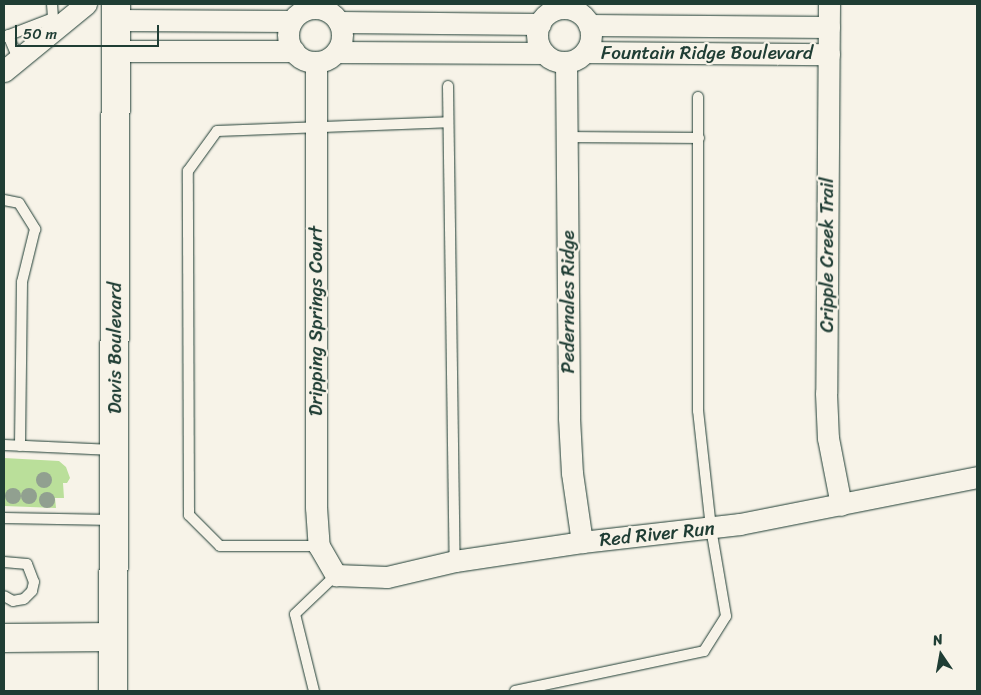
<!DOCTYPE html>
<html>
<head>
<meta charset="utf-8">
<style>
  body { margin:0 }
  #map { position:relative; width:981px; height:695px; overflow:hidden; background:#f7f3e8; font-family:Sriracha,sans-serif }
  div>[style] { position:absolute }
  .green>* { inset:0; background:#badf9a }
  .roads { filter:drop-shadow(0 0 1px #1f3d34) drop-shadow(0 0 1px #1f3d34) }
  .lane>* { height:10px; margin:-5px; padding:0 5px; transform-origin:5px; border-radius:5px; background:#f7f3e8 }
  .street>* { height:21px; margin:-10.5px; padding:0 10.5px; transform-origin:10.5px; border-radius:10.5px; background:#f7f3e8 }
  .street>.ring { margin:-10.5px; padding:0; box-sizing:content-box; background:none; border:21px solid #f7f3e8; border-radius:50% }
  .secondary>* { height:28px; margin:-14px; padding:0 14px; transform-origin:14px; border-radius:14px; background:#f7f3e8 }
  .primary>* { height:28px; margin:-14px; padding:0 14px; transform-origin:14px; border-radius:14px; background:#f7f3e8 }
  .trees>* { width:16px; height:16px; margin:-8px; border-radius:50%; background:#91a090 }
  span { translate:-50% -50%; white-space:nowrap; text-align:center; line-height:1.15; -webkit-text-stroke:4.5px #f7f3e8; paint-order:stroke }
  .street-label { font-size:19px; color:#1f3d34 }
  .frame { position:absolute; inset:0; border:5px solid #1f3d34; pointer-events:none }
  .north { position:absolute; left:916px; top:630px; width:50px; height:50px; -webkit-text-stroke:4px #f7f3e8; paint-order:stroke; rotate:348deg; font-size:14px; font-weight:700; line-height:20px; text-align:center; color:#1f3d34 }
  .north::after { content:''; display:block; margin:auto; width:18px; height:22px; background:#1f3d34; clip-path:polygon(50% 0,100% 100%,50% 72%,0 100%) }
  .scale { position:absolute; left:15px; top:25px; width:144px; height:22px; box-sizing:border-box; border:2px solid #1f3d34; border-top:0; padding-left:6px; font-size:15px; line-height:18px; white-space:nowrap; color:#1f3d34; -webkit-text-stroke:4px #f7f3e8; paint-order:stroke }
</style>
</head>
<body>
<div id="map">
  <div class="green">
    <i style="clip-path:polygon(4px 458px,59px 461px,66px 467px,70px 478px,67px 483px,63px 483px,64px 498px,55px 498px,56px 508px,4px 506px)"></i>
  </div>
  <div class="roads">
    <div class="lane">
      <i style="left:8px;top:35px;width:26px;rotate:67deg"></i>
      <i style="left:4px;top:37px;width:53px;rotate:-21.2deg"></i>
      <i style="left:53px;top:18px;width:14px;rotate:-94deg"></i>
      <i style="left:448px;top:86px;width:475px;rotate:89.2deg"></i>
      <i style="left:567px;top:137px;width:132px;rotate:0.4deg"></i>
      <i style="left:4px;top:200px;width:15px;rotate:11deg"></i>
      <i style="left:19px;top:203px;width:31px;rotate:58deg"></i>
      <i style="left:35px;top:229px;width:55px;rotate:103.8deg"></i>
      <i style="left:22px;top:282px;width:164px;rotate:90.7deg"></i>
      <i style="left:4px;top:445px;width:109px;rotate:2.6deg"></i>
      <i style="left:4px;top:518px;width:109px;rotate:1.1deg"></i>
      <i style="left:319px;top:546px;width:99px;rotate:180deg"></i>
      <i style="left:220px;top:546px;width:44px;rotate:-135deg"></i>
      <i style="left:189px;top:515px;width:344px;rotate:-90.2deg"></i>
      <i style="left:188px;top:171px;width:49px;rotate:-54.1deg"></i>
      <i style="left:217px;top:131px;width:231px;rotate:-2.2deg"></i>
      <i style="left:4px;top:562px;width:23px;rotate:5deg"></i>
      <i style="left:27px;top:564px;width:19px;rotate:69deg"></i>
      <i style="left:34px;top:582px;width:9px;rotate:103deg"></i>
      <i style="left:32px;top:591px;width:11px;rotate:135deg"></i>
      <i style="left:24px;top:599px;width:11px;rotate:170deg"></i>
      <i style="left:13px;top:601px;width:10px;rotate:-151deg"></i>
      <i style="left:314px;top:691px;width:79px;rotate:-103.9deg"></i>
      <i style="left:295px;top:614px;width:57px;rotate:-43.6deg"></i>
      <i style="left:515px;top:691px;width:193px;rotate:-11.9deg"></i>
      <i style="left:704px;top:651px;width:41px;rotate:-57.8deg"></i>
      <i style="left:726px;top:616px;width:89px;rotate:-99.7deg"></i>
      <i style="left:711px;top:528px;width:118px;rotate:-96.3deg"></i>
      <i style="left:698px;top:411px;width:314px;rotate:-90deg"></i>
    </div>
    <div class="street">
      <i style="left:829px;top:4px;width:389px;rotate:90.4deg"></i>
      <i style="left:826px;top:393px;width:45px;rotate:87.5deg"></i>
      <i style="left:828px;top:438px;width:68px;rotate:79deg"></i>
      <i class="ring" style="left:288px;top:8px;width:33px;height:33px"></i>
      <i class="ring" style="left:537px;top:8px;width:33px;height:33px"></i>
      <i style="left:116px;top:20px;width:175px;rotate:0.3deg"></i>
      <i style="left:339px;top:22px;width:201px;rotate:0.6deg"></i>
      <i style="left:589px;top:25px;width:240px;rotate:0.5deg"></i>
      <i style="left:116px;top:51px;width:178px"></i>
      <i style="left:336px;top:52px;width:208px;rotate:0.3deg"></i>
      <i style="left:585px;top:52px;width:244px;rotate:0.5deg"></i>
      <i style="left:316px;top:62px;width:445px;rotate:90deg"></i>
      <i style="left:316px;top:507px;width:39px;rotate:86deg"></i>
      <i style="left:319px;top:546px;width:34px;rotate:60deg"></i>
      <i style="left:336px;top:575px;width:51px;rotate:2.2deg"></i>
      <i style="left:387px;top:577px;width:70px;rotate:-13.2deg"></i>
      <i style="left:455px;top:561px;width:128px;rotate:-8.5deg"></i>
      <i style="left:582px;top:542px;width:159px;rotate:-6.5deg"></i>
      <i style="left:740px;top:524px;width:242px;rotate:-11.2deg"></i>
      <i style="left:566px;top:62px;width:356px;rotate:89.5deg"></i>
      <i style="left:569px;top:418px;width:55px;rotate:86.9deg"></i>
      <i style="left:572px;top:473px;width:70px;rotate:81.8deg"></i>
      <i style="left:4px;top:71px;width:106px;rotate:-39.3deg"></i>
    </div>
    <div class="secondary">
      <i style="left:4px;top:638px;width:109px;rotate:-0.5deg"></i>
    </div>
    <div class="primary">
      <i style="left:113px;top:691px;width:687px;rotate:-89.75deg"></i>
    </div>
  </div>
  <div class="trees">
    <i style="left:44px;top:480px"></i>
    <i style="left:13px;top:496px"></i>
    <i style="left:29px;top:496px"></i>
    <i style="left:47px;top:500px"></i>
  </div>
  <div class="street-label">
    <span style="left:707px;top:53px">Fountain Ridge Boulevard</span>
    <span style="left:827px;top:255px;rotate:-90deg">Cripple Creek Trail</span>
    <span style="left:568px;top:302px;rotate:-90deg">Pedernales Ridge</span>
    <span style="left:316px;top:321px;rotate:-90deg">Dripping Springs Court</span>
    <span style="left:115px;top:348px;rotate:-90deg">Davis Boulevard</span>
    <span style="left:657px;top:534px;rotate:-6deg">Red River Run</span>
  </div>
  <div class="frame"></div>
  <div class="north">N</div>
  <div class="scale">50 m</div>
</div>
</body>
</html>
